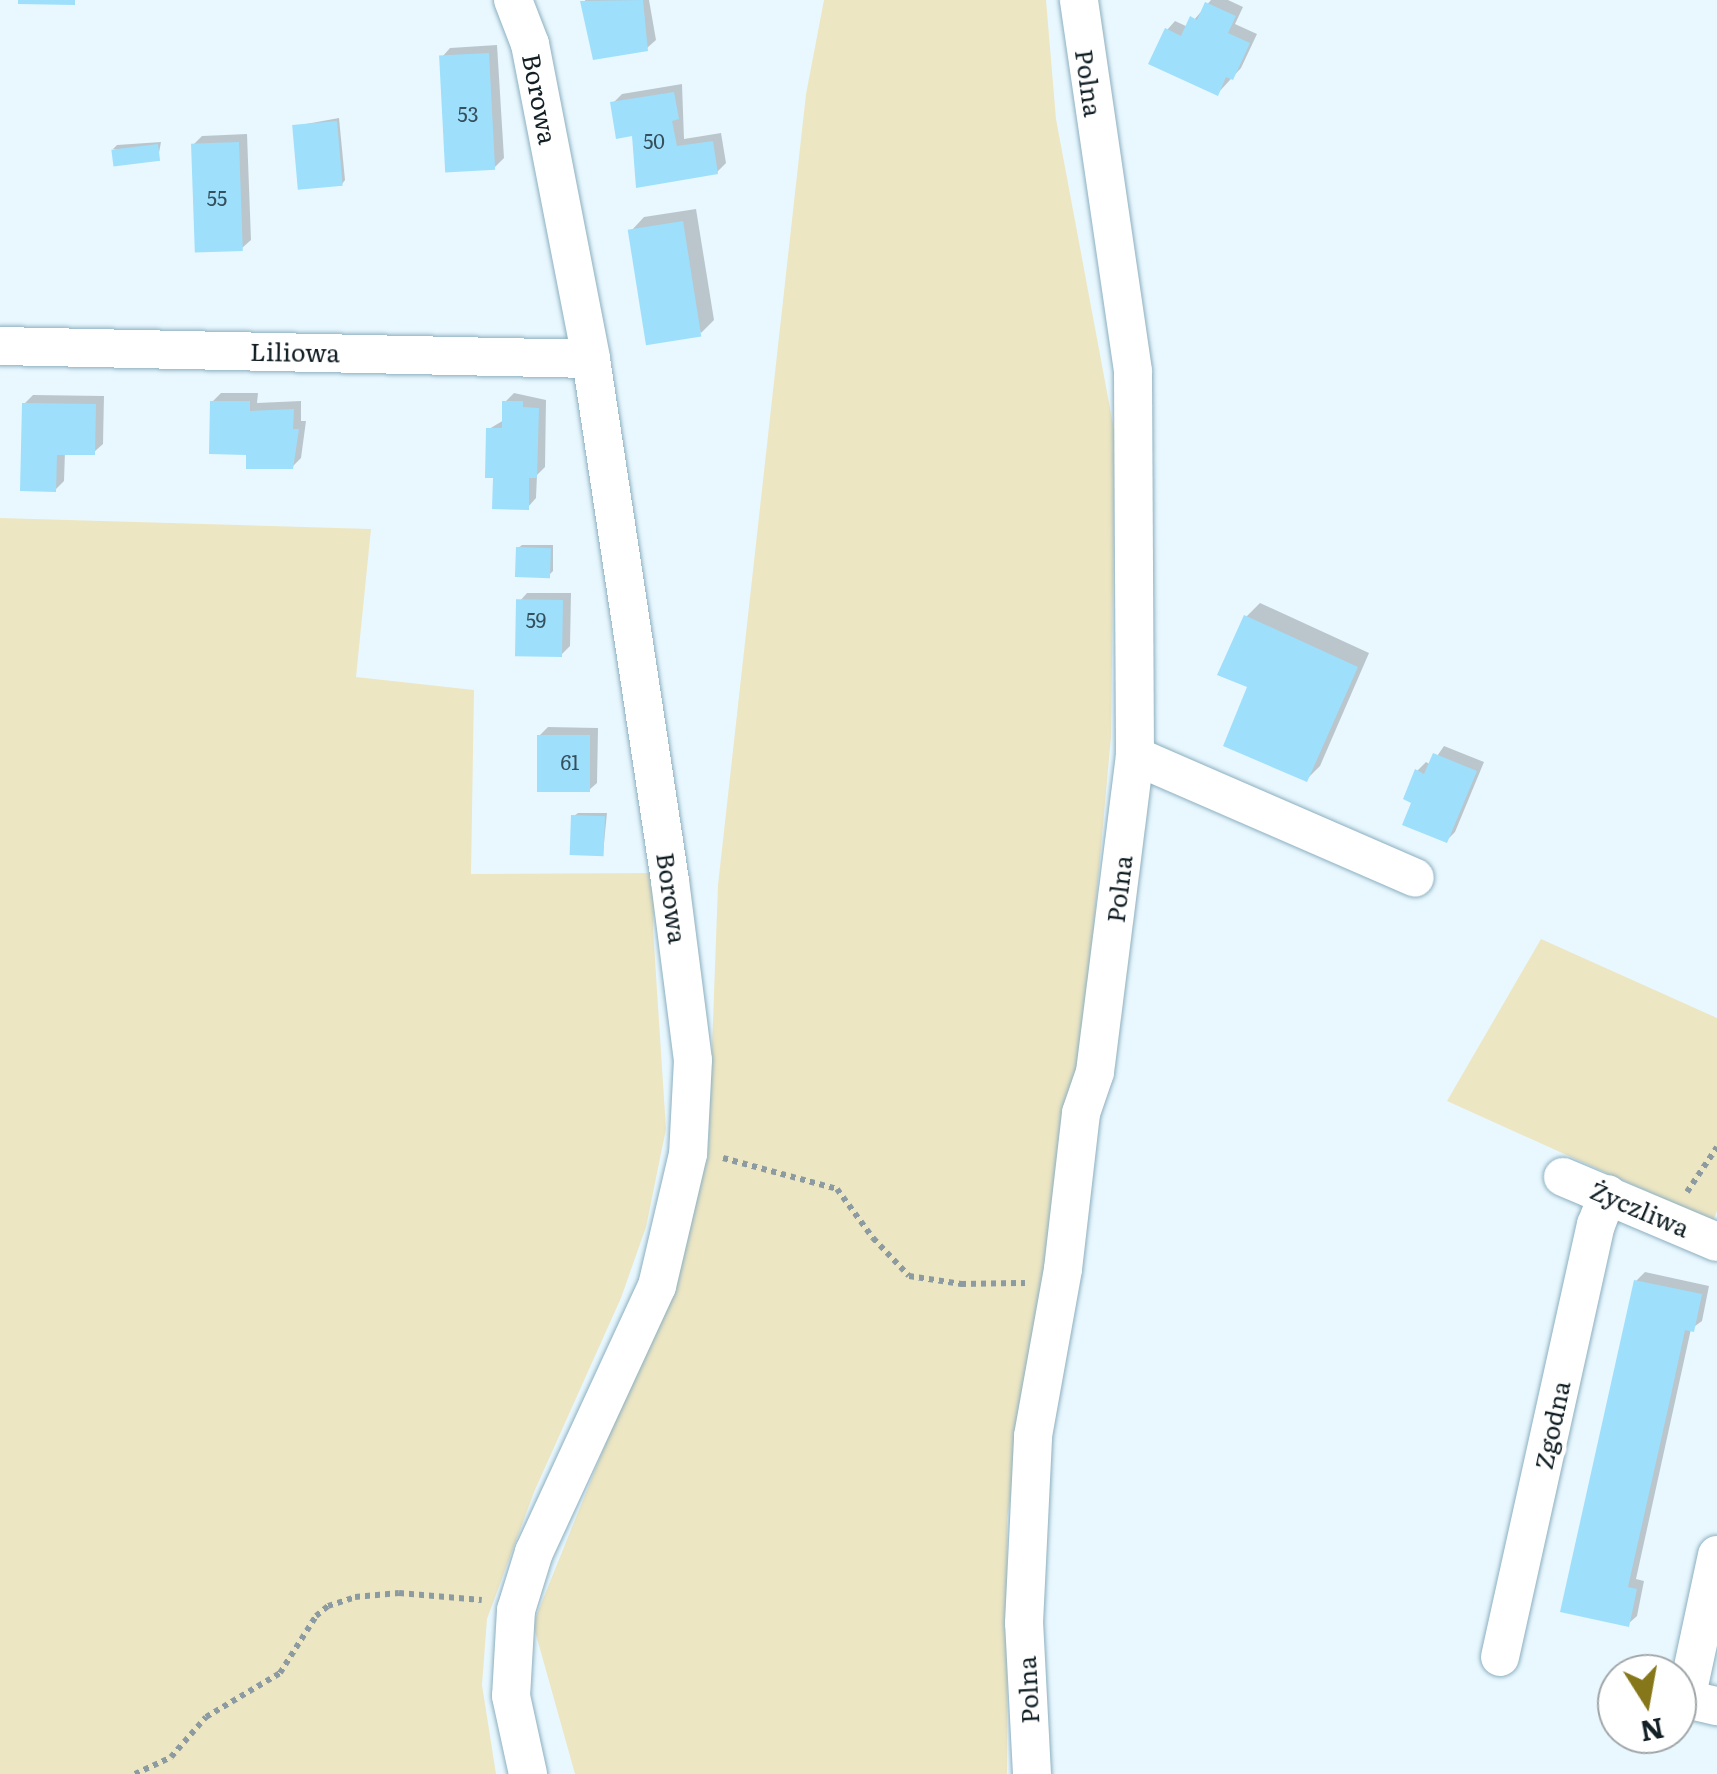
<!DOCTYPE html>
<html>
<head>
<meta charset="utf-8">
<style>
  body { margin:0 }
  #map { position:relative; width:1717px; height:1774px; overflow:hidden; background:#e9f8ff; font-family:Literata,serif }
  div>[style] { position:absolute }
  .green>* { inset:0; background:#ede6c3 }
  .shadow>* { inset:0; background:#0003 }
  .building>* { inset:0; background:#9edffc; transform-origin:0 0 }
  .path>* { height:6px; margin-top:-3px; transform-origin:0; background:repeating-linear-gradient(90deg,#8c9ba1 0 5px,transparent 0 10px) }
  .roads { filter:drop-shadow(0 0 2px #8cafbf) drop-shadow(0 0 2px #8cafbf) }
  .minor>* { height:38px; margin:-19px; padding:0 19px; transform-origin:19px; border-radius:19px; background:#fff }
  span { translate:-50% -50%; white-space:nowrap; text-align:center; line-height:1.15; -webkit-text-stroke:9px #fff; paint-order:stroke }
  .number-label { font-size:20px; color:#35505c }
  .number-label span { -webkit-text-stroke-width:0 }
  .street-label { font-size:25px; color:#122026 }
  .north { position:absolute; left:1597px; top:1654px; width:100px; height:100px; box-sizing:border-box; background:#fff; border:2px solid #a0a6a8; border-radius:50%; rotate:169deg; font-size:28px; font-weight:700; line-height:40px; text-align:center; color:#122026 }
  .north::after { content:''; display:block; margin:auto; width:35px; height:45px; background:#87771b; clip-path:polygon(50% 0,100% 100%,50% 72%,0 100%) }
</style>
</head>
<body>
<div id="map">
  <div class="green">
    <i style="clip-path:polygon(824px 0,1046px 0,1056px 119px,1115px 435px,1111px 736px,1087px 1003px,1007px 1519px,1007px 1774px,575px 1774px,533px 1624px,658px 1314px,708px 1156px,718px 885px,806px 94px)"></i>
    <i style="clip-path:polygon(0 518px,371px 529px,356px 677px,474px 690px,471px 874px,655px 873px,653px 929px,666px 1129px,646px 1227px,621px 1298px,534px 1492px,487px 1619px,482px 1685px,496px 1774px,0 1774px)"></i>
    <i style="clip-path:polygon(1541px 939px,1717px 1018px,1717px 1211px,1713px 1221px,1447px 1101px)"></i>
  </div>
  <div class="shadow">
    <i style="clip-path:polygon(585px 0,649px 0,656px 40px,647px 48px,595px 57px)"></i>
    <i style="clip-path:polygon(1211px 0,1228px 0,1243px 7px,1235px 24px,1257px 34px,1241px 68px,1218px 93px,1167px 30px,1175px 21px,1188px 27px)"></i>
    <i style="clip-path:polygon(497px 45px,504px 158px,495px 167px,442px 57px,450px 48px)"></i>
    <i style="clip-path:polygon(682px 84px,684px 139px,721px 133px,726px 163px,717px 172px,635px 133px,613px 103px,622px 94px)"></i>
    <i style="clip-path:polygon(339px 118px,345px 180px,342px 184px,295px 126px)"></i>
    <i style="clip-path:polygon(247px 134px,251px 240px,242px 248px,194px 144px,202px 136px)"></i>
    <i style="clip-path:polygon(161px 142px,158px 158px,113px 149px,117px 145px)"></i>
    <i style="clip-path:polygon(696px 209px,714px 320px,701px 333px,631px 231px,644px 217px)"></i>
    <i style="clip-path:polygon(221px 393px,258px 393px,257px 403px,301px 401px,301px 421px,306px 421px,301px 458px,292px 467px,248px 452px,212px 402px)"></i>
    <i style="clip-path:polygon(514px 393px,546px 400px,545px 467px,537px 475px,536px 498px,528px 507px,496px 476px,489px 429px,504px 420px,505px 402px)"></i>
    <i style="clip-path:polygon(33px 395px,104px 396px,103px 444px,94px 452px,65px 452px,64px 481px,55px 490px,24px 404px)"></i>
    <i style="clip-path:polygon(522px 545px,553px 545px,553px 571px,549px 575px,518px 548px)"></i>
    <i style="clip-path:polygon(527px 593px,571px 593px,570px 646px,561px 655px,519px 602px)"></i>
    <i style="clip-path:polygon(1260px 603px,1369px 653px,1320px 766px,1307px 779px,1250px 686px,1246px 617px)"></i>
    <i style="clip-path:polygon(548px 727px,598px 728px,597px 783px,588px 791px,539px 736px)"></i>
    <i style="clip-path:polygon(1444px 746px,1484px 762px,1455px 832px,1446px 841px,1415px 802px,1417px 771px,1426px 762px,1431px 765px)"></i>
    <i style="clip-path:polygon(578px 813px,607px 813px,603px 853px,574px 816px)"></i>
    <i style="clip-path:polygon(1645px 1272px,1709px 1286px,1702px 1321px,1691px 1329px,1636px 1579px,1644px 1581px,1637px 1616px,1628px 1624px,1563px 1610px,1636px 1281px)"></i>
  </div>
  <div class="building">
    <i style="clip-path:polygon(18px 0,75px 0,75px 5px,18px 4px)"></i>
    <i style="clip-path:polygon(643px 0,648px 51px,593px 60px,580px 1px)"></i>
    <i style="clip-path:polygon(1205px 2px,1236px 16px,1228px 33px,1250px 43px,1233px 80px,1226px 77px,1218px 96px,1148px 64px,1165px 28px,1181px 36px,1190px 16px,1197px 20px)"></i>
    <i style="left:489px;top:53px;width:117px;height:50px;rotate:87deg"></i>
    <i style="clip-path:polygon(674px 92px,679px 119px,672px 121px,677px 146px,713px 141px,718px 174px,636px 188px,632px 136px,616px 139px,610px 102px)"></i>
    <i style="left:337px;top:121px;width:65px;height:45px;rotate:85deg"></i>
    <i style="left:239px;top:142px;width:109px;height:48px;rotate:88deg"></i>
    <i style="left:158px;top:144px;width:17px;height:47px;rotate:83deg"></i>
    <i style="left:683px;top:221px;width:117px;height:56px;rotate:81deg"></i>
    <i style="clip-path:polygon(210px 401px,250px 401px,250px 411px,294px 409px,293px 429px,299px 429px,293px 469px,246px 469px,246px 455px,209px 454px)"></i>
    <i style="clip-path:polygon(502px 401px,523px 401px,523px 407px,539px 408px,537px 478px,529px 478px,529px 510px,492px 509px,493px 478px,485px 478px,486px 428px,502px 428px)"></i>
    <i style="clip-path:polygon(22px 403px,96px 404px,95px 455px,57px 455px,56px 492px,20px 491px)"></i>
    <i style="left:516px;top:547px;width:35px;height:30px;rotate:2deg"></i>
    <i style="left:563px;top:600px;width:57px;height:47px;rotate:91deg"></i>
    <i style="clip-path:polygon(1244px 615px,1358px 667px,1307px 782px,1223px 746px,1247px 687px,1217px 675px)"></i>
    <i style="left:537px;top:735px;width:53px;height:57px"></i>
    <i style="clip-path:polygon(1433px 753px,1477px 771px,1447px 843px,1402px 825px,1411px 803px,1403px 799px,1415px 769px,1424px 774px)"></i>
    <i style="left:571px;top:815px;width:34px;height:40px;rotate:2deg"></i>
    <i style="clip-path:polygon(1634px 1280px,1702px 1294px,1694px 1332px,1685px 1330px,1669px 1404px,1628px 1587px,1637px 1589px,1629px 1627px,1560px 1612px)"></i>
  </div>
  <div class="path">
    <i style="left:723px;top:1158px;width:118px;rotate:15.2deg"></i>
    <i style="left:837px;top:1189px;width:61px;rotate:53.7deg"></i>
    <i style="left:873px;top:1238px;width:52px;rotate:46.5deg"></i>
    <i style="left:909px;top:1276px;width:53px;rotate:8.7deg"></i>
    <i style="left:961px;top:1284px;width:64px;rotate:-0.9deg"></i>
    <i style="left:1687px;top:1192px;width:54px;rotate:-56.3deg"></i>
    <i style="left:135px;top:1774px;width:40px;rotate:-25deg"></i>
    <i style="left:171px;top:1757px;width:53px;rotate:-48.8deg"></i>
    <i style="left:206px;top:1717px;width:86px;rotate:-30.7deg"></i>
    <i style="left:280px;top:1673px;width:67px;rotate:-57.7deg"></i>
    <i style="left:316px;top:1616px;width:16px;rotate:-40deg"></i>
    <i style="left:328px;top:1606px;width:28px;rotate:-18deg"></i>
    <i style="left:355px;top:1597px;width:44px;rotate:-5.2deg"></i>
    <i style="left:399px;top:1593px;width:83px;rotate:4.8deg"></i>
  </div>
  <div class="roads">
    <div class="minor">
      <i style="left:513px;top:0;width:47px;rotate:68.9deg"></i>
      <i style="left:530px;top:44px;width:321px;rotate:79deg"></i>
      <i style="left:591px;top:359px;width:528px;rotate:81.39deg"></i>
      <i style="left:670px;top:881px;width:180px;rotate:82.7deg"></i>
      <i style="left:693px;top:1060px;width:94px;rotate:93deg"></i>
      <i style="left:688px;top:1154px;width:136px;rotate:103.2deg"></i>
      <i style="left:657px;top:1286px;width:293px;rotate:114.8deg"></i>
      <i style="left:534px;top:1552px;width:61px;rotate:107.2deg"></i>
      <i style="left:516px;top:1610px;width:86px;rotate:93.3deg"></i>
      <i style="left:511px;top:1696px;width:80px;rotate:77.7deg"></i>
      <i style="left:0;top:346px;width:591px;rotate:1.26deg"></i>
      <i style="left:1135px;top:756px;width:305px;rotate:23.5deg"></i>
      <i style="left:1563px;top:1177px;width:167px;rotate:22.9deg"></i>
      <i style="left:1717px;top:1555px;width:147px;rotate:102.1deg"></i>
      <i style="left:1686px;top:1699px;width:32px;rotate:13deg"></i>
      <i style="left:1500px;top:1657px;width:443px;rotate:-77.5deg"></i>
      <i style="left:1596px;top:1225px;width:33px;rotate:-69deg"></i>
      <i style="left:1032px;top:1774px;width:151px;rotate:-93deg"></i>
      <i style="left:1024px;top:1623px;width:187px;rotate:-87.2deg"></i>
      <i style="left:1033px;top:1436px;width:170px;rotate:-79.8deg"></i>
      <i style="left:1063px;top:1269px;width:157px;rotate:-83.4deg"></i>
      <i style="left:1081px;top:1113px;width:43px;rotate:-71.1deg"></i>
      <i style="left:1095px;top:1072px;width:319px;rotate:-82.8deg"></i>
      <i style="left:1135px;top:756px;width:385px;rotate:-90.3deg"></i>
      <i style="left:1133px;top:371px;width:375px;rotate:-98.3deg"></i>
    </div>
  </div>
  <div class="number-label">
    <span style="left:468px;top:113px">53</span>
    <span style="left:654px;top:140px">50</span>
    <span style="left:217px;top:197px">55</span>
    <span style="left:536px;top:619px">59</span>
    <span style="left:570px;top:761px">61</span>
  </div>
  <div class="street-label">
    <span style="left:1089px;top:83px;rotate:82deg">Polna</span>
    <span style="left:540px;top:99px;rotate:79deg">Borowa</span>
    <span style="left:295px;top:352px;rotate:1deg">Liliowa</span>
    <span style="left:1119px;top:889px;rotate:-83deg">Polna</span>
    <span style="left:672px;top:898px;rotate:82deg">Borowa</span>
    <span style="left:1640px;top:1209px;rotate:23deg">Życzliwa</span>
    <span style="left:1552px;top:1425px;rotate:-78deg">Zgodna</span>
    <span style="left:1028px;top:1690px;rotate:-93deg">Polna</span>
  </div>
  <div class="north">N</div>
</div>
</body>
</html>
